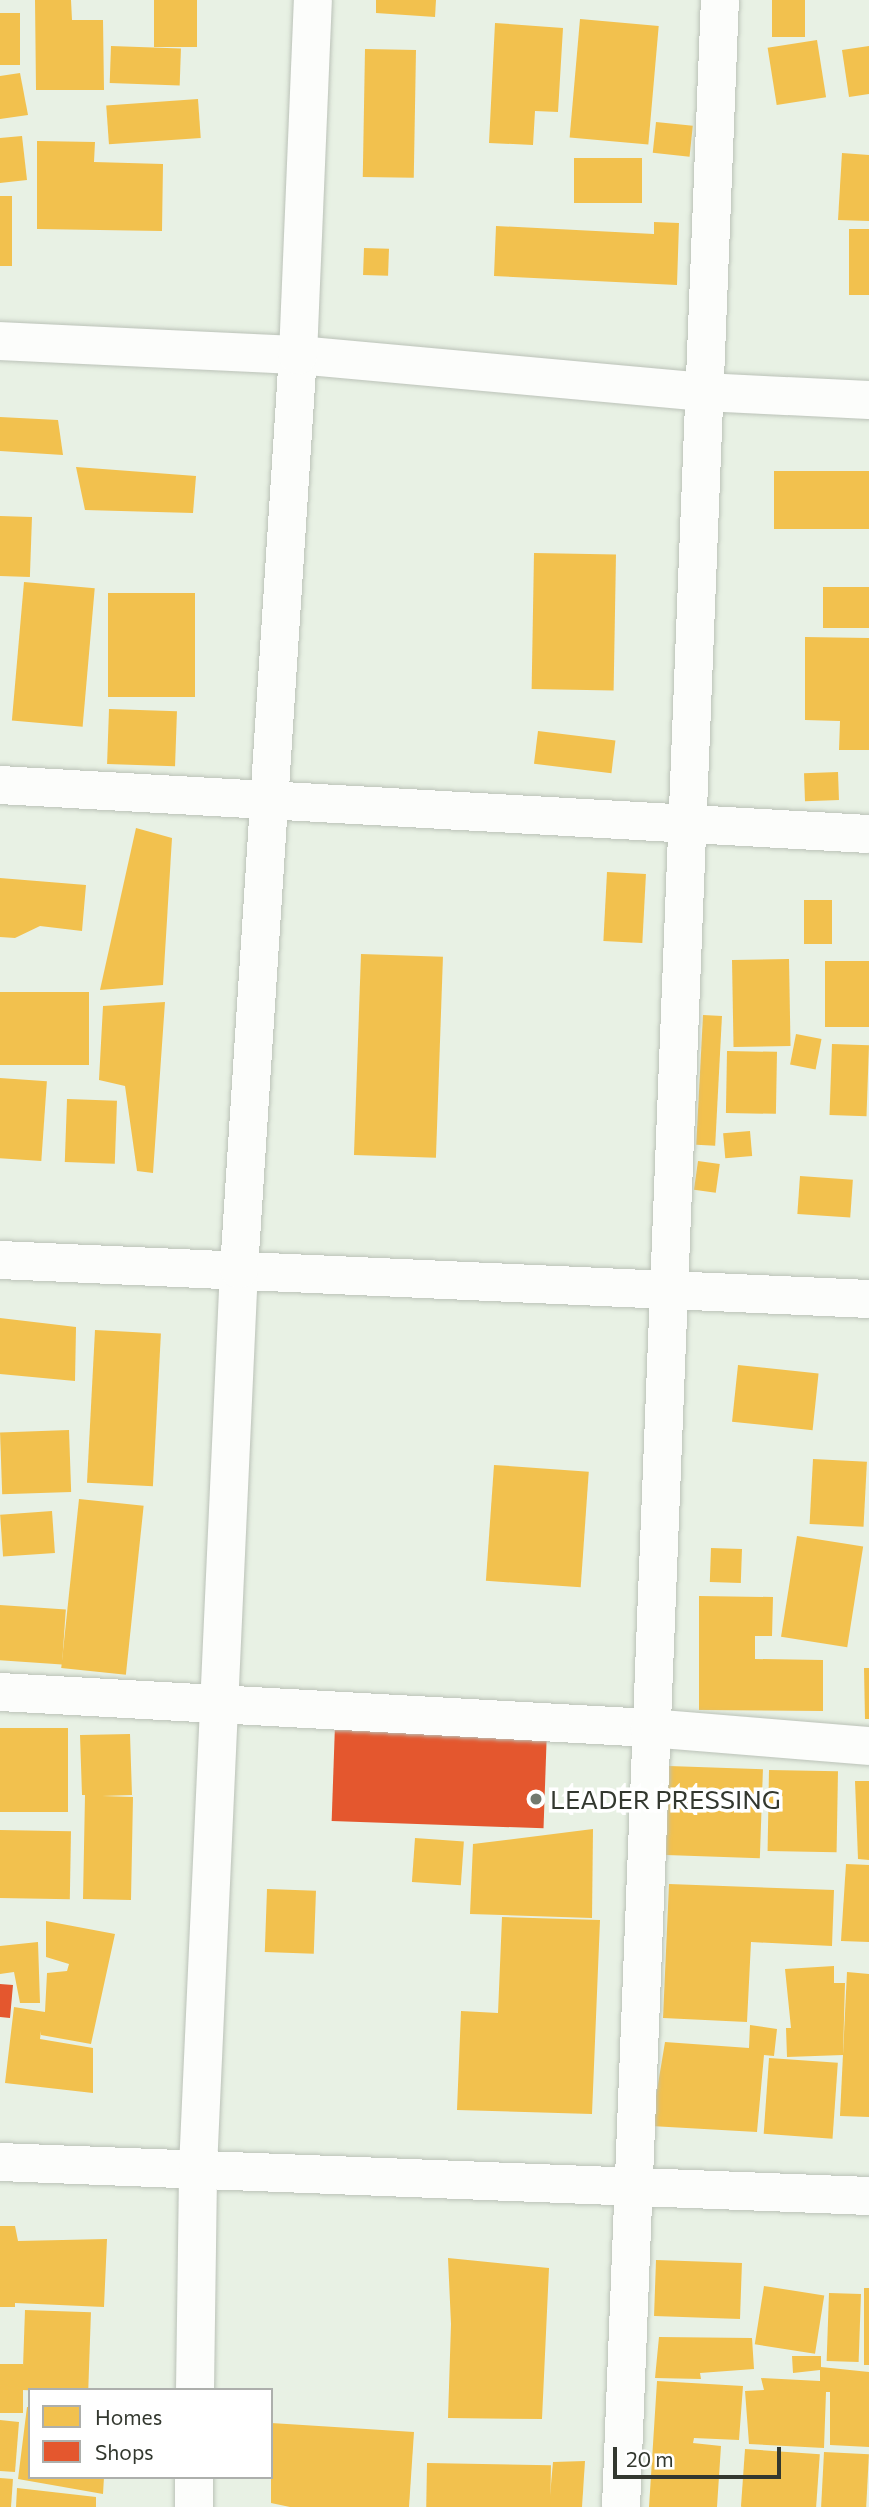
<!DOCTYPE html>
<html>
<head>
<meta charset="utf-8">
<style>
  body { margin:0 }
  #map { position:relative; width:869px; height:2507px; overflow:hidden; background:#e8f1e4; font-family:Commissioner,sans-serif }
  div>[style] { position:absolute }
  .homes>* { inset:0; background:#f2c14e; transform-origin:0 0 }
  .shops>* { inset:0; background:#e4572e; transform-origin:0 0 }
  .roads { filter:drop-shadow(0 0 2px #bbc2b8) drop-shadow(0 0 2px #bbc2b8) }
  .street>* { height:38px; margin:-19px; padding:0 19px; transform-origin:19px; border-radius:19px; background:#fcfdfb }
  .dots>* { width:19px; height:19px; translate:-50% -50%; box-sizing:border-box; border:4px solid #fff; border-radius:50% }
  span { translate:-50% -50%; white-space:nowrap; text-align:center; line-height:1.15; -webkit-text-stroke:7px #fff; paint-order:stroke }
  .poi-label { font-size:26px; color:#33382f }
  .left { translate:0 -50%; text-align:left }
  .legend { position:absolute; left:28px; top:2388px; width:245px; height:91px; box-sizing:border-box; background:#fff; border:2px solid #adafac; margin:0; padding:9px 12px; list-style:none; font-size:21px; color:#33382f }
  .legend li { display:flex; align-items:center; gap:14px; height:35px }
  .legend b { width:35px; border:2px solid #adafac }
  .scale { position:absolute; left:613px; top:2447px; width:168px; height:32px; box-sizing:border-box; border:4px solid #33382f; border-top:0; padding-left:9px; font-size:21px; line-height:24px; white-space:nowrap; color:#33382f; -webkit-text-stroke:5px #fff; paint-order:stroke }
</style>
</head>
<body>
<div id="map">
  <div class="homes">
    <i style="clip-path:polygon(35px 0,71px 0,72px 20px,103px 20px,104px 90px,36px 90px)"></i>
    <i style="left:154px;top:0;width:43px;height:47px"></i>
    <i style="clip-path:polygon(376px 0,436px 0,435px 17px,376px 13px)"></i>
    <i style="left:772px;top:0;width:33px;height:37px"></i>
    <i style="left:0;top:13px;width:20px;height:52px"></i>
    <i style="left:580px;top:19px;width:79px;height:119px;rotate:5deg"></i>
    <i style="clip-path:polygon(495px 23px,563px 28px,558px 112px,535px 111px,533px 145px,489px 143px)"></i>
    <i style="left:817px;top:40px;width:58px;height:50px;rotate:81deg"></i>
    <i style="left:111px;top:46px;width:70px;height:37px;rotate:2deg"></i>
    <i style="clip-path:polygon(869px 46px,869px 94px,849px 97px,842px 50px)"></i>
    <i style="left:365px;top:49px;width:51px;height:128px;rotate:1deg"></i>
    <i style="clip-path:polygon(20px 73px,28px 115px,0 119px,0 76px)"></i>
    <i style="left:198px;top:99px;width:39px;height:92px;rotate:86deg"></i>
    <i style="left:656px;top:122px;width:37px;height:31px;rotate:6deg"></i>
    <i style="clip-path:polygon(22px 136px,27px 180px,0 183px,0 138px)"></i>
    <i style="clip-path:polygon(37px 141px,95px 142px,94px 162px,163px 164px,162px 231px,37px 229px)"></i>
    <i style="clip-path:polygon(842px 153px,869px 155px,869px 221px,838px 220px)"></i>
    <i style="left:574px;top:158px;width:68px;height:45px"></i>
    <i style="left:0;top:196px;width:12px;height:70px"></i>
    <i style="clip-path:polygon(654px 222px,679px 223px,677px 285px,494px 276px,496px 226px,654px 234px)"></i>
    <i style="left:849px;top:229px;width:20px;height:66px"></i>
    <i style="left:364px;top:248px;width:25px;height:27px;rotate:2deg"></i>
    <i style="clip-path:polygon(0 417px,58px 420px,63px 455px,0 451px)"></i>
    <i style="clip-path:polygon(76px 467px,196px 476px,193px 513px,85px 510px)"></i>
    <i style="left:869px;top:471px;width:58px;height:95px;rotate:90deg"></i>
    <i style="left:0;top:516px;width:32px;height:60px;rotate:2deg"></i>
    <i style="left:534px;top:553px;width:82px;height:136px;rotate:1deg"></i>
    <i style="left:24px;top:582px;width:71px;height:139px;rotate:5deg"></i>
    <i style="left:869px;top:587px;width:41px;height:46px;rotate:90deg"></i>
    <i style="left:108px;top:593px;width:87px;height:104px"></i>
    <i style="clip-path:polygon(805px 637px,869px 638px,869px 750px,839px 750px,840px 721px,805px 720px)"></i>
    <i style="left:109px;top:709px;width:68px;height:55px;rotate:2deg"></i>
    <i style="left:538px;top:731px;width:78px;height:33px;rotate:7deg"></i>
    <i style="left:838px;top:772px;width:28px;height:34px;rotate:88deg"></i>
    <i style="clip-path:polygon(136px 828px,172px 838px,163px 985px,100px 990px)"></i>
    <i style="left:607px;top:872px;width:39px;height:69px;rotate:3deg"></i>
    <i style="clip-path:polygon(0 878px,86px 885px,82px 931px,40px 926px,15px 938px,0 937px)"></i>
    <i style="left:804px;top:900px;width:28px;height:44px"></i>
    <i style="left:361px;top:954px;width:82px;height:201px;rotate:2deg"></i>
    <i style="left:789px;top:959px;width:87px;height:57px;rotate:89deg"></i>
    <i style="left:869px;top:961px;width:66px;height:44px;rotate:90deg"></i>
    <i style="left:0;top:992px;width:89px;height:73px"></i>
    <i style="clip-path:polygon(165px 1002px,153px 1173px,137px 1171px,125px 1086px,99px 1080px,103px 1006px)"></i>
    <i style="left:703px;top:1015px;width:19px;height:130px;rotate:3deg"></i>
    <i style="left:796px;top:1034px;width:26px;height:31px;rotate:11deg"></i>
    <i style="left:832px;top:1044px;width:37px;height:71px;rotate:2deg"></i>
    <i style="left:727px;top:1051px;width:50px;height:62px;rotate:1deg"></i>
    <i style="left:0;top:1078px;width:47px;height:80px;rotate:4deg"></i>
    <i style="left:67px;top:1099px;width:50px;height:63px;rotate:2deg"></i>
    <i style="left:750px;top:1131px;width:25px;height:27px;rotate:85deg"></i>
    <i style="left:698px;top:1161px;width:22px;height:29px;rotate:8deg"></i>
    <i style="left:800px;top:1176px;width:53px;height:38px;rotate:4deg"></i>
    <i style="clip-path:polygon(0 1318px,76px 1327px,75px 1381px,0 1374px)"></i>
    <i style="left:95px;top:1330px;width:66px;height:153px;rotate:3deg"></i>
    <i style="left:738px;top:1365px;width:81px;height:57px;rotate:6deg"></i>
    <i style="left:69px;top:1430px;width:62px;height:69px;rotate:88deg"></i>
    <i style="left:813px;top:1459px;width:54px;height:65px;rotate:3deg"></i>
    <i style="left:494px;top:1465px;width:95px;height:116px;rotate:4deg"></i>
    <i style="left:79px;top:1499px;width:65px;height:170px;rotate:6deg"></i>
    <i style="left:52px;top:1511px;width:42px;height:52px;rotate:86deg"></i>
    <i style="left:797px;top:1536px;width:67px;height:102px;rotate:9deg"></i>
    <i style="left:711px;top:1548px;width:31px;height:34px;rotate:2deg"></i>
    <i style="clip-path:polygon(699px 1596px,773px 1597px,772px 1636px,755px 1636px,755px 1659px,823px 1660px,823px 1711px,699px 1710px)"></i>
    <i style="left:0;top:1605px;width:66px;height:55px;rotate:4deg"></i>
    <i style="clip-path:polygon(864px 1668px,869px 1668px,869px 1719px,865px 1719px)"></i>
    <i style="left:0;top:1728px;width:68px;height:84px"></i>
    <i style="clip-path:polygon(130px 1734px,132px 1795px,102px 1796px,133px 1797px,131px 1900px,83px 1899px,85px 1795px,82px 1795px,80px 1735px)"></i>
    <i style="left:669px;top:1766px;width:94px;height:89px;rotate:2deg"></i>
    <i style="left:769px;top:1770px;width:69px;height:81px;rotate:1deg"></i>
    <i style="clip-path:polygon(855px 1781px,869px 1781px,869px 1860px,858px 1859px)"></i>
    <i style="clip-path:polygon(593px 1829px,592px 1918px,470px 1914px,473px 1844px)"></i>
    <i style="left:0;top:1830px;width:71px;height:68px;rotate:1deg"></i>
    <i style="left:415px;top:1838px;width:49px;height:44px;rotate:4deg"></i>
    <i style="clip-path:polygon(846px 1864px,869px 1865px,869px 1942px,841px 1941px)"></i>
    <i style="clip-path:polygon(669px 1884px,834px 1890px,832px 1946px,751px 1942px,747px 2022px,663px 2018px)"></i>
    <i style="left:267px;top:1889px;width:49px;height:63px;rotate:2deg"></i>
    <i style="clip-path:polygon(502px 1917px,600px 1920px,592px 2114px,457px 2110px,461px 2011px,498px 2013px)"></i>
    <i style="clip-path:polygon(46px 1921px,115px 1934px,91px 2044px,41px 2035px,41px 2031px,40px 2039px,93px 2048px,93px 2093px,5px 2083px,14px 2007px,45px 2012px,47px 1973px,67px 1971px,69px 1964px,46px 1957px)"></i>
    <i style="clip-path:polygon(38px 1942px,40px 2003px,20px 2003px,14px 1972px,0 1974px,0 1946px)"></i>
    <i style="clip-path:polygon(834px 1966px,834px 1983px,845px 1983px,843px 2055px,787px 2057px,786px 2028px,791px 2028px,785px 1969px)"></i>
    <i style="clip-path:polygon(847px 1972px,869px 1974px,869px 2117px,840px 2116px)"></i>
    <i style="clip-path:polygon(750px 2025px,777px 2029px,774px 2056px,764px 2055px,757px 2132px,651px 2126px,665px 2042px,749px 2048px)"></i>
    <i style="left:769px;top:2058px;width:69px;height:76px;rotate:4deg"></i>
    <i style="clip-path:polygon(0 2226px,15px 2226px,18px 2241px,107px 2239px,104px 2307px,15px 2303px,15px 2307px,0 2307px)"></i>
    <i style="clip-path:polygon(448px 2258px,549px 2268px,542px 2419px,448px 2418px,451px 2324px)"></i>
    <i style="left:656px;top:2260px;width:86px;height:56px;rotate:2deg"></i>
    <i style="left:764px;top:2286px;width:61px;height:59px;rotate:9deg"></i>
    <i style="left:864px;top:2288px;width:5px;height:77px"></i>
    <i style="left:829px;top:2293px;width:32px;height:68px;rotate:2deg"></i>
    <i style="left:25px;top:2310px;width:66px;height:80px;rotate:2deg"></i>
    <i style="clip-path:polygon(659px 2337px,752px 2338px,754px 2369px,700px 2373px,701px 2379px,655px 2378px)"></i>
    <i style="clip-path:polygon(792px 2356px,821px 2356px,821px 2367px,869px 2372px,869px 2447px,830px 2445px,830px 2392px,826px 2392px,824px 2448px,749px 2444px,745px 2391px,764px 2390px,761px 2378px,820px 2381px,820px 2370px,793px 2373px)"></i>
    <i style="left:0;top:2364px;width:23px;height:49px"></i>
    <i style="clip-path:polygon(657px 2381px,743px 2386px,739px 2440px,694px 2438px,693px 2443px,721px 2446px,717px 2507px,649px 2507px)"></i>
    <i style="clip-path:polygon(27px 2407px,30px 2407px,30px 2477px,104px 2477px,103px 2494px,18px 2479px)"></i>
    <i style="clip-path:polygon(0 2420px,19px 2422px,15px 2472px,0 2471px)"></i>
    <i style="clip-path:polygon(271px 2423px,414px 2432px,409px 2507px,290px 2507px,271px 2503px)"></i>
    <i style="left:745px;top:2449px;width:75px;height:58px;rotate:4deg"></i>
    <i style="left:824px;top:2452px;width:45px;height:55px;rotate:3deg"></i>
    <i style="clip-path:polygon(585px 2461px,582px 2507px,549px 2507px,553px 2462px)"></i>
    <i style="left:427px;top:2463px;width:124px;height:44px;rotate:1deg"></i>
    <i style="left:0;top:2478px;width:13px;height:29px;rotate:4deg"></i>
    <i style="clip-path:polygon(17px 2488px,96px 2497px,96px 2507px,16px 2507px)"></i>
  </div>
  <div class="shops">
    <i style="left:335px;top:1725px;width:212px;height:96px;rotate:2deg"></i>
    <i style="clip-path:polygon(0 1984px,13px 1985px,10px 2018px,0 2017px)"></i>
  </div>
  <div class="roads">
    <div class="street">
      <i style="left:0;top:341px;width:298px;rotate:2.7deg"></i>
      <i style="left:298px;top:355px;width:408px;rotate:5.2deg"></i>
      <i style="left:704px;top:392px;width:165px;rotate:2.8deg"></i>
      <i style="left:0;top:785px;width:870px;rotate:3.23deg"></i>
      <i style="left:0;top:1260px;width:870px;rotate:2.57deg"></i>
      <i style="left:0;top:1692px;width:651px;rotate:3.17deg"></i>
      <i style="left:650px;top:1728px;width:220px;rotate:4.7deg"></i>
      <i style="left:0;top:2162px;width:870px;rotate:2.24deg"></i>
      <i style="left:195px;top:2390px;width:222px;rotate:-89.2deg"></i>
      <i style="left:198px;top:2168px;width:900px;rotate:-87.39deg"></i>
      <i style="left:239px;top:1269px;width:916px;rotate:-86.31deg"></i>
      <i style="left:298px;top:355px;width:355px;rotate:-87.6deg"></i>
      <i style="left:194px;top:2507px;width:30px;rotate:-90deg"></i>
      <i style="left:621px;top:2507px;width:2509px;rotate:-87.74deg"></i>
    </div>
  </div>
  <div class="dots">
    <i style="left:536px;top:1799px;background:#72796e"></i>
  </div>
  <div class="poi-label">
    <span class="left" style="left:550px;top:1799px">LEADER PRESSING</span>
  </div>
  <ul class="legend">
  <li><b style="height:19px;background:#f2c14e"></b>Homes</li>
  <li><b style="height:19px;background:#e4572e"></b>Shops</li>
  </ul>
  <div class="scale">20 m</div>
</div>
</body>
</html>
